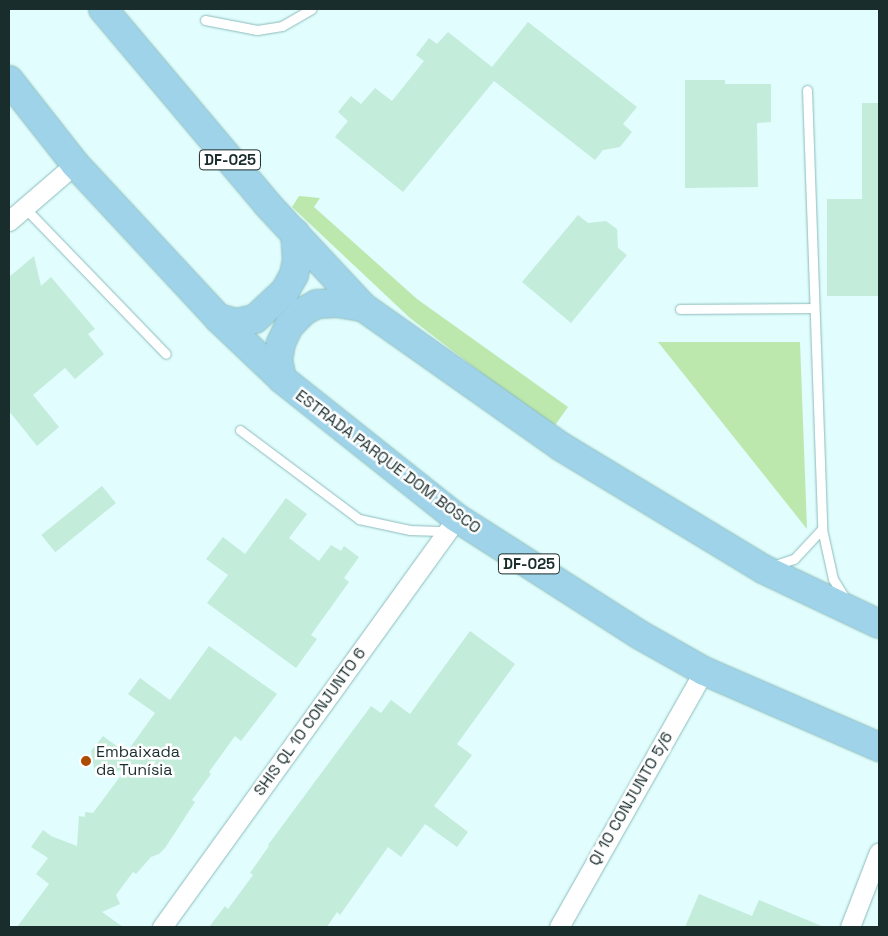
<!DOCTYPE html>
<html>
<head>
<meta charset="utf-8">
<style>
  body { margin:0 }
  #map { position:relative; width:888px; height:936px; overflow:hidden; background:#e1fdfd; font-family:"Space Grotesk",sans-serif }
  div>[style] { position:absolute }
  .green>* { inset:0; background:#bce8ad }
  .building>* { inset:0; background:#c3ecdb; transform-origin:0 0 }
  .roads { filter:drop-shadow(0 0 1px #8cbbbc) drop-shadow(0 0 1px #8cbbbc) }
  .lane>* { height:9px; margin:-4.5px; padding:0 4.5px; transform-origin:4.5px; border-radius:4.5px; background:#fff }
  .street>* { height:19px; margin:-9.5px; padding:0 9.5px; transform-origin:9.5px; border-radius:9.5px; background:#fff }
  .primary>* { height:28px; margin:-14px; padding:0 14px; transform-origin:14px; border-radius:14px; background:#9ed3e9 }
  .dots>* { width:14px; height:14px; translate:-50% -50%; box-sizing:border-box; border:2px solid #fff; border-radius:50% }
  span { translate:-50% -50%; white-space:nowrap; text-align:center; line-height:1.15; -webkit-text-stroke:5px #fff; paint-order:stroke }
  .shield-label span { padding:1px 4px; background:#fff; border:1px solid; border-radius:4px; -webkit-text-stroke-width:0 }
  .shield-label { font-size:15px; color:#1a2d2d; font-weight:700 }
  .street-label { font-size:16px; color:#1a2d2d }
  .poi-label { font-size:16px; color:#1a2d2d }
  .left { translate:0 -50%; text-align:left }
  .frame { position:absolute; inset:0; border:10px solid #1a2d2d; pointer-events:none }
</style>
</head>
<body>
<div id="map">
  <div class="green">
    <i style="clip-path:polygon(299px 196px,320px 198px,314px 207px,417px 299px,568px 407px,553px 428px,410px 318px,292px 207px)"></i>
    <i style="clip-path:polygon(658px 342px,800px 342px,807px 529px)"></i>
  </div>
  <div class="building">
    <i style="clip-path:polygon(528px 22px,637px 107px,623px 124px,632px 132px,620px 147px,603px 150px,595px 160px,494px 81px,403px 192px,335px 137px,348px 121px,338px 112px,351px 96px,361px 104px,375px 88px,392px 101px,424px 61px,416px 55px,429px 38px,437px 44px,448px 32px,492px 67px)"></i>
    <i style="clip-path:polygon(685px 80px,725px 80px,725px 84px,771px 84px,771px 122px,757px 123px,758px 187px,685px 188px)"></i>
    <i style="clip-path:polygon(862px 103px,879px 103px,879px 296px,827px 296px,827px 199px,862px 199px)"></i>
    <i style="clip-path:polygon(578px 215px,588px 223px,606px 221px,617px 229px,618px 248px,627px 255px,571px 323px,522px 282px)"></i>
    <i style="clip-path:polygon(34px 256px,41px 286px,51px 277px,95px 329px,88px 334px,104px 354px,75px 379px,65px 368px,33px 395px,59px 427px,37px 446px,9px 411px,9px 277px)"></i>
    <i style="left:102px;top:486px;width:22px;height:78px;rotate:51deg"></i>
    <i style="clip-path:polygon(286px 498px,307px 514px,289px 538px,319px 561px,331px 545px,341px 551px,344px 546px,359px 557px,344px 578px,349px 582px,311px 635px,317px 639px,296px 668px,207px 603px,228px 575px,206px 559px,223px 537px,245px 554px)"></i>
    <i style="clip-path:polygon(470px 631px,515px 664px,457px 744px,472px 755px,434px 806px,468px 832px,457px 847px,425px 824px,401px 857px,388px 847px,340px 915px,337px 912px,327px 927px,209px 927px,225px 906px,228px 909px,253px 875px,250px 873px,269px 846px,268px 845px,371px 706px,381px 713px,391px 700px,410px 714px)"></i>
    <i style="clip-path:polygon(209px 646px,277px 694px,241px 741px,235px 736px,209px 772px,211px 774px,192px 800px,195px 802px,165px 848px,159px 854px,151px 857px,136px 874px,133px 872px,116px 895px,120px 904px,102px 912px,123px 927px,17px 927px,49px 884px,36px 874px,48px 858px,31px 847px,43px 830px,51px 836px,77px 846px,79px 816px,85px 817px,85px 812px,93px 813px,125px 770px,95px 773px,91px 751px,103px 736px,126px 753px,155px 713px,128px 694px,140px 678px,170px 700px)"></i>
    <i style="clip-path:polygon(699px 894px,752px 916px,759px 900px,824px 927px,685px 927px)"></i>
  </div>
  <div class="roads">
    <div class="lane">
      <i style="left:205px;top:20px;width:53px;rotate:10.9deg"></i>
      <i style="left:257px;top:30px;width:25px;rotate:-9deg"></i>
      <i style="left:282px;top:26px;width:34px;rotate:-30deg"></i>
      <i style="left:807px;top:90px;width:439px;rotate:88deg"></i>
      <i style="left:822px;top:529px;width:51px;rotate:77.6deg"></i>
      <i style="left:833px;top:579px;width:22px;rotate:58deg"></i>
      <i style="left:24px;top:207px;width:204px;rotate:46deg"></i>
      <i style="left:680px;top:309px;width:134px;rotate:-0.4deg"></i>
      <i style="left:240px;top:430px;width:149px;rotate:36.8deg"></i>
      <i style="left:359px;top:519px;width:52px;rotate:12.2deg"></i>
      <i style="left:410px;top:530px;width:37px;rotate:2deg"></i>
      <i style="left:772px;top:566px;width:23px;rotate:-18deg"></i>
      <i style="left:794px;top:559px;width:41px;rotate:-47deg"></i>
    </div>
    <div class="street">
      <i style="left:9px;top:221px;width:87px;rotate:-40.8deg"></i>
      <i style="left:162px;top:927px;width:504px;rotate:-54.2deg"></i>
      <i style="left:559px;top:927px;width:294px;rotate:-60.5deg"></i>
      <i style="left:850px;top:927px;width:80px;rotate:-68.9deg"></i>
    </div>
    <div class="primary">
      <i style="left:103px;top:9px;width:255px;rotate:49.9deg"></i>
      <i style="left:267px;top:204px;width:141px;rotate:47deg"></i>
      <i style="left:363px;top:307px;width:241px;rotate:35.2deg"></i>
      <i style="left:560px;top:446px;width:237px;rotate:31.2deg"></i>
      <i style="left:763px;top:569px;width:128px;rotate:25.4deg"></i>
      <i style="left:9px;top:80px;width:107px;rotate:51.8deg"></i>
      <i style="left:75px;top:164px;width:210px;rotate:47.1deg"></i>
      <i style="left:218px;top:318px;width:88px;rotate:43.6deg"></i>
      <i style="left:282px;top:379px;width:223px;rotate:38.5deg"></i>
      <i style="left:457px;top:518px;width:217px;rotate:32.6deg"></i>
      <i style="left:640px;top:635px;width:73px;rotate:29.4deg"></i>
      <i style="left:704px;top:671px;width:191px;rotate:23.5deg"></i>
      <i style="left:218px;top:318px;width:20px;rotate:15deg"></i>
      <i style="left:237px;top:323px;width:18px;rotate:-13deg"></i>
      <i style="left:255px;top:319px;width:41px;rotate:-43deg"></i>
      <i style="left:285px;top:291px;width:18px;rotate:-61deg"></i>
      <i style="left:294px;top:275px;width:15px;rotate:-79deg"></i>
      <i style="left:297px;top:260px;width:27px;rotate:-94deg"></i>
      <i style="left:282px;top:379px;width:19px;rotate:-102deg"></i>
      <i style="left:278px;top:360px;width:17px;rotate:-80deg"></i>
      <i style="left:281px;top:343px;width:19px;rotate:-65deg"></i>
      <i style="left:289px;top:326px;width:21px;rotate:-45deg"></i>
      <i style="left:304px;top:311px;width:15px;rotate:-28deg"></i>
      <i style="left:317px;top:304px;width:20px;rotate:-3deg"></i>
      <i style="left:337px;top:303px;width:26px;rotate:9deg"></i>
    </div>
  </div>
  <div class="dots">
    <i style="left:86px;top:761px;background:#ac4c01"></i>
  </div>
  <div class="shield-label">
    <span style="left:230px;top:160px">DF-025</span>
    <span style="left:529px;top:564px">DF-025</span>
  </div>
  <div class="street-label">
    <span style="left:388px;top:462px;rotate:37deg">ESTRADA PARQUE DOM BOSCO</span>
    <span style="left:310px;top:722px;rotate:-54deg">SHIS QL 10 CONJUNTO 6</span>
    <span style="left:631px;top:799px;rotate:-60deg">QI 10 CONJUNTO 5/6</span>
  </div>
  <div class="poi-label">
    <span class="left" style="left:96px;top:761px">Embaixada<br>da Tunísia</span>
  </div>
  <div class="frame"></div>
</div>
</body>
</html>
